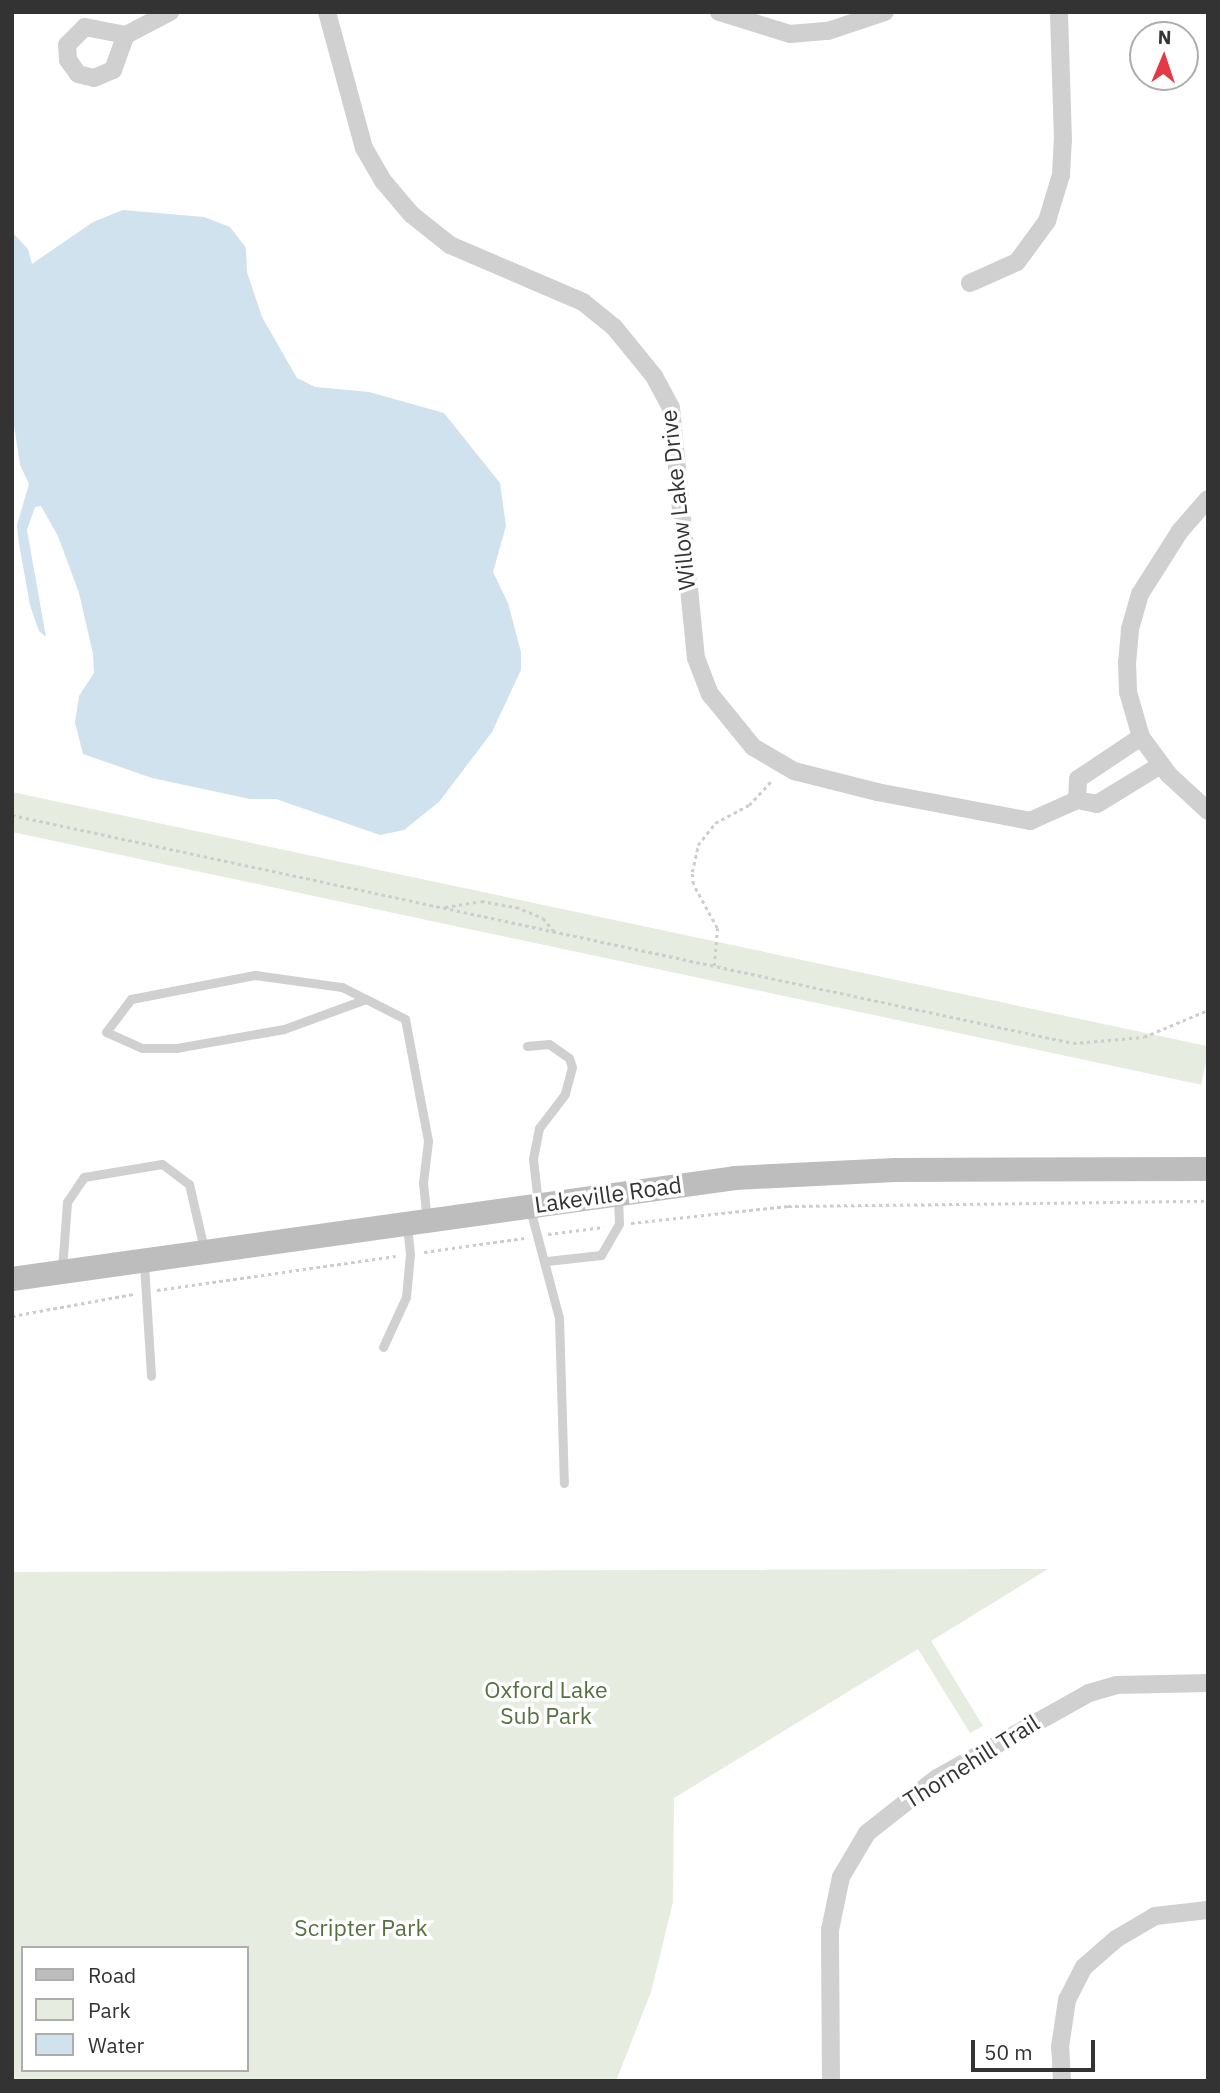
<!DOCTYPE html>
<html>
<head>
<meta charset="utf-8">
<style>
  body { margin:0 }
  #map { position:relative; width:1220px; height:2093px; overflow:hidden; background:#fff; font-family:"IBM Plex Sans",sans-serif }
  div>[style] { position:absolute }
  .green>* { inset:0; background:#e6ecdf; transform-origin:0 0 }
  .water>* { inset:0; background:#cfe2ee }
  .path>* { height:2.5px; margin-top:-1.25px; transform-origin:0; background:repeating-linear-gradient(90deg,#cdcdcd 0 3.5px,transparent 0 7px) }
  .service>* { height:9px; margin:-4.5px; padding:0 4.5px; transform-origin:4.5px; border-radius:4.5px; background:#d0d0d0 }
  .minor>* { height:18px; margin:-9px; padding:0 9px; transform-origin:9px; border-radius:9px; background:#d0d0d0 }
  .secondary>* { height:24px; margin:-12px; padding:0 12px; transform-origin:12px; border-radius:12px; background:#bdbdbd }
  span { translate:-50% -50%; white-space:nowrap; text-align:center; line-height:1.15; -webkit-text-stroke:7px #fff; paint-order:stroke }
  .street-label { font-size:23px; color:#333 }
  .park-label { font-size:23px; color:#56703f }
  .frame { position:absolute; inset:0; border:14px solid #333; pointer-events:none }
  .legend { position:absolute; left:21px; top:1946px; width:228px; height:126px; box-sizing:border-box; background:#fff; border:2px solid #adadad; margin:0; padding:9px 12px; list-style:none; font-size:21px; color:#333 }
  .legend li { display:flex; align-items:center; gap:14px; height:35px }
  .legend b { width:35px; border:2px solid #adadad }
  .north { position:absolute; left:1129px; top:21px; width:70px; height:70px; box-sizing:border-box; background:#fff; border:2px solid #adadad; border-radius:50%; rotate:2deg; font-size:19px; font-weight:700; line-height:28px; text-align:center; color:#333 }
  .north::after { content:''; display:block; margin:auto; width:24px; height:32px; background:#e63946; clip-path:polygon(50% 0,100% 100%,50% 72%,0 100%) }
  .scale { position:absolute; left:971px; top:2040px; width:124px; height:32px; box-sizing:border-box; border:4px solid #333; border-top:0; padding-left:9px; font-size:21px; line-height:24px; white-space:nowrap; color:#333; -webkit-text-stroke:5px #fff; paint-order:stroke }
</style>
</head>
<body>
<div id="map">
  <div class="green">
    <i style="left:12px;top:792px;width:1224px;height:39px;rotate:12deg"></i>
    <i style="clip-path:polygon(evenodd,1048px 1569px,931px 1641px,983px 1726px,970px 1733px,918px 1649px,674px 1798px,673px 1902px,651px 1992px,616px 2081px,12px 2081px,12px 1572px,1048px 1569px,23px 1948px,247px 1948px,247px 2070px,23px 2070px,23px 1948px)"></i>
  </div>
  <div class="water">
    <i style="clip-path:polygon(123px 210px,204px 217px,230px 227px,246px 248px,247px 272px,262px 317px,297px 378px,315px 387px,369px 392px,444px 413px,500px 483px,506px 526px,493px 572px,508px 603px,521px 652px,521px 670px,492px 732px,439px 802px,404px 830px,380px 835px,276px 799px,250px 799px,152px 778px,83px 754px,75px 722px,79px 696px,94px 673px,93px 654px,79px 593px,58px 536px,41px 506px,35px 507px,27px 530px,46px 637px,39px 631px,30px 605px,19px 544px,17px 525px,29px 484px,20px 465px,13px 418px,12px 232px,28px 249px,32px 264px,93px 222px)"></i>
  </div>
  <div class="path">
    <i style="left:12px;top:815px;width:1085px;rotate:12.13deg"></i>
    <i style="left:1073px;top:1043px;width:71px;rotate:-4.8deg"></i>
    <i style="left:1144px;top:1037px;width:69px;rotate:-22.9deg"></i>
    <i style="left:445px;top:907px;width:36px;rotate:-9deg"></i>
    <i style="left:481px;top:901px;width:36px;rotate:10deg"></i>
    <i style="left:516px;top:907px;width:29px;rotate:22deg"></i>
    <i style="left:543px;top:918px;width:17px;rotate:50deg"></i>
    <i style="left:714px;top:966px;width:38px;rotate:-85deg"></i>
    <i style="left:717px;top:928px;width:50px;rotate:-118.6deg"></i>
    <i style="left:693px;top:884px;width:12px;rotate:-95deg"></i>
    <i style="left:692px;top:872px;width:28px;rotate:-77deg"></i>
    <i style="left:698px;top:845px;width:28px;rotate:-52deg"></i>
    <i style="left:715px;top:823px;width:38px;rotate:-28deg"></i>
    <i style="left:749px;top:805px;width:35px;rotate:-47deg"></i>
    <i style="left:631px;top:1223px;width:158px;rotate:-6.2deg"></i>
    <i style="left:788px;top:1206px;width:420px;rotate:-0.7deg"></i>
    <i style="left:548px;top:1234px;width:56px;rotate:-7.1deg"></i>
    <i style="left:424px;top:1252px;width:101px;rotate:-8deg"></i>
    <i style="left:157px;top:1290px;width:241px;rotate:-8.1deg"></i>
    <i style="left:12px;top:1316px;width:123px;rotate:-10.3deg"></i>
  </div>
  <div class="service">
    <i style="left:366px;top:999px;width:87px;rotate:159.9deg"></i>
    <i style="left:284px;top:1029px;width:110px;rotate:170deg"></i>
    <i style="left:176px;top:1048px;width:34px;rotate:180deg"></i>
    <i style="left:142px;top:1048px;width:39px;rotate:-156deg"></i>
    <i style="left:106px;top:1032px;width:41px;rotate:-52.9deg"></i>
    <i style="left:131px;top:999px;width:126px;rotate:-11deg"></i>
    <i style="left:255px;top:975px;width:88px;rotate:7.9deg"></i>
    <i style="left:342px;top:987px;width:27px;rotate:27deg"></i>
    <i style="left:366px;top:999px;width:44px;rotate:27.1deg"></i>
    <i style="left:405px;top:1019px;width:124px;rotate:79.3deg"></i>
    <i style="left:428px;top:1141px;width:42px;rotate:96.8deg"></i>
    <i style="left:423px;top:1183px;width:36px;rotate:84deg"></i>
    <i style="left:527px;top:1046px;width:22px;rotate:-5deg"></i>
    <i style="left:549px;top:1044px;width:24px;rotate:35deg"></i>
    <i style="left:569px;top:1058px;width:9px;rotate:72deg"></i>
    <i style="left:572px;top:1067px;width:28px;rotate:105deg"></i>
    <i style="left:565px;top:1094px;width:43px;rotate:127.4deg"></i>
    <i style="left:539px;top:1128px;width:32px;rotate:101deg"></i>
    <i style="left:533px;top:1159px;width:44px;rotate:83.5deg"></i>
    <i style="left:530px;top:1209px;width:113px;rotate:75.1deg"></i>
    <i style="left:559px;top:1318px;width:165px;rotate:88.3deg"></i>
    <i style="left:547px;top:1261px;width:54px;rotate:-6.3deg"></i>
    <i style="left:601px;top:1255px;width:36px;rotate:-60deg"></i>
    <i style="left:619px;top:1224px;width:26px;rotate:-92deg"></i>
    <i style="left:144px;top:1264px;width:112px;rotate:86.4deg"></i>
    <i style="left:62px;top:1269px;width:67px;rotate:-85.7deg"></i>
    <i style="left:67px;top:1202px;width:30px;rotate:-56deg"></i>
    <i style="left:84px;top:1177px;width:79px;rotate:-9.5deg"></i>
    <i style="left:162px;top:1164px;width:34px;rotate:37deg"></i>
    <i style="left:189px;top:1184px;width:67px;rotate:77deg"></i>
    <i style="left:383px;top:1347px;width:55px;rotate:-65.3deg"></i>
    <i style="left:406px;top:1297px;width:43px;rotate:-84.7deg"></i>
    <i style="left:410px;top:1254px;width:27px;rotate:-96deg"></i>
  </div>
  <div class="minor">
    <i style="left:327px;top:12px;width:141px;rotate:74.8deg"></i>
    <i style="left:364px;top:148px;width:39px;rotate:60deg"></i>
    <i style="left:384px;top:182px;width:42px;rotate:49.8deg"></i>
    <i style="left:411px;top:214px;width:50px;rotate:38.5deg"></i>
    <i style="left:450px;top:245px;width:145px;rotate:23.2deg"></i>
    <i style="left:583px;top:302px;width:40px;rotate:39deg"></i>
    <i style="left:614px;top:327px;width:63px;rotate:50.8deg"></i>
    <i style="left:654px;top:376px;width:36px;rotate:62deg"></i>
    <i style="left:671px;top:408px;width:251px;rotate:84.3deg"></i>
    <i style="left:696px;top:658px;width:39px;rotate:69deg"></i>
    <i style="left:710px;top:694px;width:68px;rotate:50.9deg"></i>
    <i style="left:753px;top:747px;width:48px;rotate:30.3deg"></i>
    <i style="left:794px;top:771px;width:86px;rotate:14.2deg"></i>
    <i style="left:877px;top:792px;width:156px;rotate:10.7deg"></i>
    <i style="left:1030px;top:821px;width:51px;rotate:-24.1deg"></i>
    <i style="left:1077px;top:800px;width:20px;rotate:11deg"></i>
    <i style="left:1097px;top:804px;width:75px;rotate:-31.4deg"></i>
    <i style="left:719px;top:12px;width:74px;rotate:17.2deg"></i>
    <i style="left:790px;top:34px;width:38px;rotate:-5deg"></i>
    <i style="left:828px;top:31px;width:60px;rotate:-18.4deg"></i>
    <i style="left:126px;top:35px;width:42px;rotate:-169deg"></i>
    <i style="left:85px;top:27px;width:25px;rotate:135deg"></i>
    <i style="left:67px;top:45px;width:15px;rotate:86deg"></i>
    <i style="left:68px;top:60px;width:17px;rotate:54deg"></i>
    <i style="left:78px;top:74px;width:16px;rotate:14deg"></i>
    <i style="left:94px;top:78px;width:21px;rotate:-23deg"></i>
    <i style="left:113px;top:70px;width:37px;rotate:-70deg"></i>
    <i style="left:126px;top:35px;width:50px;rotate:-27.6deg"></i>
    <i style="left:970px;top:283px;width:51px;rotate:-24.1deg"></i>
    <i style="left:1017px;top:262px;width:51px;rotate:-53.8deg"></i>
    <i style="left:1047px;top:221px;width:48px;rotate:-73.1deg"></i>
    <i style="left:1061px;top:175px;width:34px;rotate:-87deg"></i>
    <i style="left:1063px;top:141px;width:129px;rotate:-91.8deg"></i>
    <i style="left:1208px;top:499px;width:43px;rotate:131.2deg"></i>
    <i style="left:1180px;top:531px;width:75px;rotate:122.4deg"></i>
    <i style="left:1140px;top:594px;width:37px;rotate:106deg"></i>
    <i style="left:1130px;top:630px;width:32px;rotate:95deg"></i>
    <i style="left:1127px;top:662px;width:30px;rotate:88deg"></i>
    <i style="left:1128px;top:692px;width:47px;rotate:73.9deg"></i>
    <i style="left:1141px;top:737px;width:47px;rotate:53.6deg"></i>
    <i style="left:1169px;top:775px;width:53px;rotate:42.7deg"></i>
    <i style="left:1077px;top:800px;width:21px;rotate:-87deg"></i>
    <i style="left:1078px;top:779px;width:76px;rotate:-33.7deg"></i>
    <i style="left:831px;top:2081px;width:151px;rotate:-90.4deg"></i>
    <i style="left:830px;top:1930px;width:54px;rotate:-78.3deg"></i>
    <i style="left:841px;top:1877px;width:51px;rotate:-59.4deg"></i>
    <i style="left:867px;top:1833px;width:89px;rotate:-38.2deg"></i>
    <i style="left:937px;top:1778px;width:174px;rotate:-29.2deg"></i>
    <i style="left:1089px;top:1693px;width:29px;rotate:-16deg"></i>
    <i style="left:1117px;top:1685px;width:91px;rotate:-1.3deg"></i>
    <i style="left:1062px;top:2081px;width:34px;rotate:-93deg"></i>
    <i style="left:1060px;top:2047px;width:48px;rotate:-81.5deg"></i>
    <i style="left:1067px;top:2000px;width:37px;rotate:-63deg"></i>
    <i style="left:1084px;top:1967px;width:43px;rotate:-41.2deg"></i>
    <i style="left:1116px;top:1939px;width:45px;rotate:-30.5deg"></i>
    <i style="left:1155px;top:1916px;width:53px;rotate:-6.5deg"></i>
  </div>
  <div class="secondary">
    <i style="left:12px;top:1279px;width:730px;rotate:-7.95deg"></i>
    <i style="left:735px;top:1178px;width:160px;rotate:-2.9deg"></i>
    <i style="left:895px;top:1170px;width:313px;rotate:-0.2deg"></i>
  </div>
  <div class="street-label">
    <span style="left:677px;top:500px;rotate:-96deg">Willow Lake Drive</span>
    <span style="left:608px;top:1194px;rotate:-8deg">Lakeville Road</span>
    <span style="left:971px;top:1761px;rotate:-32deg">Thornehill Trail</span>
  </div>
  <div class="park-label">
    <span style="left:546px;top:1702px">Oxford Lake<br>Sub Park</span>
    <span style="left:361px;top:1927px">Scripter Park</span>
  </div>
  <div class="frame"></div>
  <ul class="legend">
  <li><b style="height:9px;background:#bdbdbd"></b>Road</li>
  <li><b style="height:19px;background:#e6ecdf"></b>Park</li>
  <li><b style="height:19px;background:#cfe2ee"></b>Water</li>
  </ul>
  <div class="north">N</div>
  <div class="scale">50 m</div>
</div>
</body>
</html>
